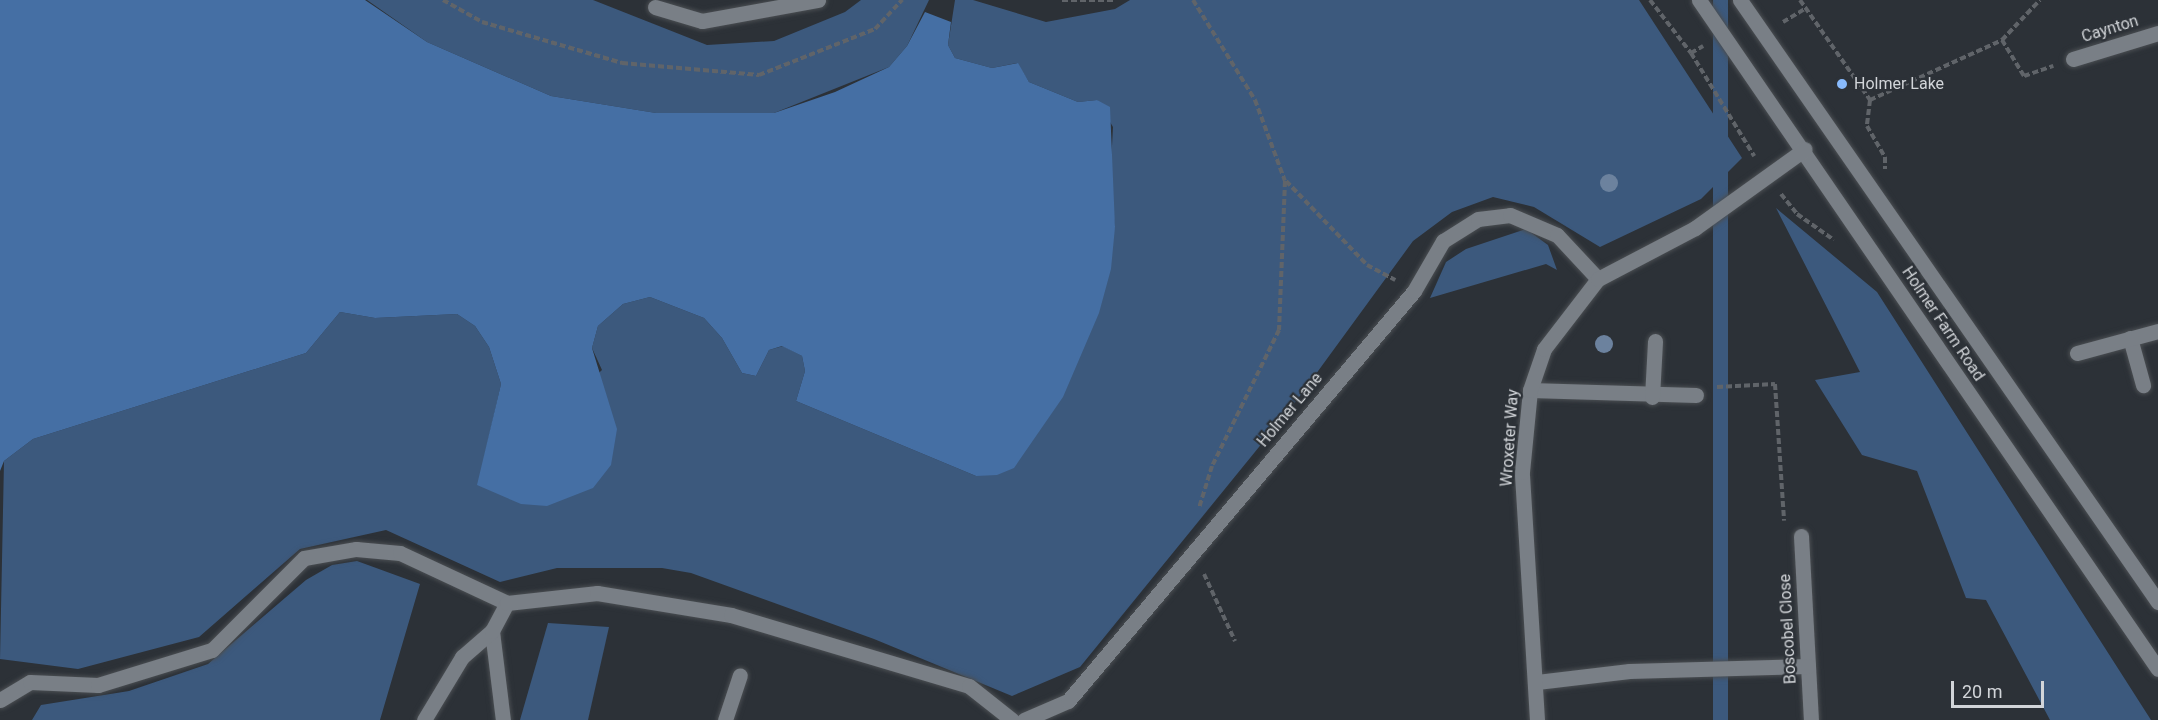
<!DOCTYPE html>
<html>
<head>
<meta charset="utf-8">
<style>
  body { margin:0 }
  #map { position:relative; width:2158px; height:720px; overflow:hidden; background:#2c3137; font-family:Roboto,sans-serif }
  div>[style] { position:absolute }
  .green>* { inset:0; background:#3c597d; transform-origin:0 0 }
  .water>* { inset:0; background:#456fa4 }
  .path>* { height:4px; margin-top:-2px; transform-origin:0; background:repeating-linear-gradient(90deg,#606469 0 6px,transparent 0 9px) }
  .roads { filter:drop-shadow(0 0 2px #4a4e52) drop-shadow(0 0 2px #4a4e52) }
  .minor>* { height:15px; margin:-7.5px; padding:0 7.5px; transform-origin:7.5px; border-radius:7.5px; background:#797f86 }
  .trees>* { width:18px; height:18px; margin:-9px; border-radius:50%; background:#6c829e }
  .dots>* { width:16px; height:16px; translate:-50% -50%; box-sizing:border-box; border:3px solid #2c3137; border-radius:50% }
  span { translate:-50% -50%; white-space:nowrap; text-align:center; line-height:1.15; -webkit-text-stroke:4.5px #2c3137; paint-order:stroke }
  .street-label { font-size:16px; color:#d2d5d9 }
  .poi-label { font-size:16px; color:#d2d5d9 }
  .left { translate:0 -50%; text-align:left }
  .scale { position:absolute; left:1951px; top:681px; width:93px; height:27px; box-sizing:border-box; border:3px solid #d2d5d9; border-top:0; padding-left:8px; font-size:18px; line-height:21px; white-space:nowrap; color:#d2d5d9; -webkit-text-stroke:4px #2c3137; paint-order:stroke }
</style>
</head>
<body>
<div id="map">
  <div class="green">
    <i style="clip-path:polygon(367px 0,593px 0,707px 45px,774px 41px,845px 12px,861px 0,929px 0,907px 46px,889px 67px,774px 113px,656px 113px,551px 96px,427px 42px)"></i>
    <i style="clip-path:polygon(955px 0,973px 0,1046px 22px,1115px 9px,1130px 0,1639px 0,1742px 158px,1701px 199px,1600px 247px,1534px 207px,1493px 197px,1452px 212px,1413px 241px,1294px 404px,1080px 667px,1012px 696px,874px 639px,691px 573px,662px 568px,557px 568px,500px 582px,386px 530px,300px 549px,199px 637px,78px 669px,0 659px,4px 461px,33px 439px,306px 353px,340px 312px,375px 318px,457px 314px,475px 326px,489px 347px,501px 384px,478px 485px,602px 370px,592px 348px,598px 326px,623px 304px,650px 297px,704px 318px,722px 338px,742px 373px,756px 376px,769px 350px,783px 346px,802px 356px,805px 371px,796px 401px,976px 476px,1115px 227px,1110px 184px,1113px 127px,1097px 100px,1078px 102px,1029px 82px,1017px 63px,992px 68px,955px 58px,948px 45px)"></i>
    <i style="left:1713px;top:0;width:15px;height:785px"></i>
    <i style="clip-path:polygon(1776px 208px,1877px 292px,2151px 720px,2050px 720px,1986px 600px,1966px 598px,1917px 471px,1862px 455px,1815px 380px,1860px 372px)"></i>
    <i style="clip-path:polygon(1526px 229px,1548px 245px,1557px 270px,1546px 264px,1430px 298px,1446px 262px,1466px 249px)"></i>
    <i style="clip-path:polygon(357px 561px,420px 584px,380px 720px,32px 720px,41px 705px,129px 691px,208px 664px,306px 580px,332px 565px)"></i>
    <i style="clip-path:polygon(548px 623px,609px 627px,588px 720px,520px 720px)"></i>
  </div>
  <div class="water">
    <i style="clip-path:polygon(0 0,365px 0,427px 42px,551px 96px,656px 113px,774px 113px,835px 92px,889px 67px,907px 46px,925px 12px,951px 22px,948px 45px,955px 58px,992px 68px,1018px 63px,1029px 82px,1078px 102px,1097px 100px,1110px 107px,1115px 227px,1111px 269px,1099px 313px,1063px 397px,1014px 468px,997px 475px,976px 476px,796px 401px,805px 371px,802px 356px,782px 346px,769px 350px,756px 376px,742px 373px,722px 338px,704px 318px,650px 297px,623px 304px,598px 326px,592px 348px,617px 429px,611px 465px,593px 488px,547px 506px,521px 504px,477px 485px,501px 384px,489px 347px,475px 326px,457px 314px,375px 318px,340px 312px,306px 353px,33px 439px,4px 461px,0 471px)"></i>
  </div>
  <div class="path">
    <i style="left:443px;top:0;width:45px;rotate:29.4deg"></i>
    <i style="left:482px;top:22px;width:146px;rotate:16.3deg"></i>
    <i style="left:622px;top:63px;width:138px;rotate:5deg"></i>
    <i style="left:759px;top:75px;width:125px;rotate:-21.6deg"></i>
    <i style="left:875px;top:29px;width:40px;rotate:-47deg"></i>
    <i style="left:1062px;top:0;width:51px"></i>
    <i style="left:1193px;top:0;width:118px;rotate:58.2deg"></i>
    <i style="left:1255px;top:100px;width:86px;rotate:69.7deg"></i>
    <i style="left:1285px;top:181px;width:149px;rotate:92.3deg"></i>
    <i style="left:1279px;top:330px;width:152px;rotate:116.2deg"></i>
    <i style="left:1212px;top:466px;width:44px;rotate:107.2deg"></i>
    <i style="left:1650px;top:0;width:67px;rotate:52.3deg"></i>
    <i style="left:1691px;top:53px;width:121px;rotate:58.5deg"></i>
    <i style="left:1800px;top:0;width:122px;rotate:55deg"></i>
    <i style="left:1870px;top:100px;width:145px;rotate:-24.4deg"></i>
    <i style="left:2002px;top:40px;width:55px;rotate:-46.5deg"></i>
    <i style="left:1783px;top:22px;width:27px;rotate:-31deg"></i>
    <i style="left:2002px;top:40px;width:42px;rotate:58.6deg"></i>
    <i style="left:2024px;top:76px;width:31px;rotate:-19deg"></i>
    <i style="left:1691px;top:53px;width:14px;rotate:-30deg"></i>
    <i style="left:1870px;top:100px;width:26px;rotate:97deg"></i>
    <i style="left:1867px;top:126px;width:36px;rotate:60deg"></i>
    <i style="left:1885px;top:157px;width:12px;rotate:90deg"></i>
    <i style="left:1286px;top:181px;width:117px;rotate:46deg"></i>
    <i style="left:1367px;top:265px;width:32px;rotate:28deg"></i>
    <i style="left:1781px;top:194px;width:26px;rotate:51deg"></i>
    <i style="left:1797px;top:214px;width:45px;rotate:35.1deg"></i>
    <i style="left:1717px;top:387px;width:58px;rotate:-3deg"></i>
    <i style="left:1775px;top:384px;width:137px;rotate:86.2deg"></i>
    <i style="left:1204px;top:574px;width:74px;rotate:65.2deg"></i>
  </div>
  <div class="roads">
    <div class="minor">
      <i style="left:1699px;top:0;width:811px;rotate:55.55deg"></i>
      <i style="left:1740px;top:0;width:733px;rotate:55.23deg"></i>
      <i style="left:655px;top:7px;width:49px;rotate:16.6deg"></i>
      <i style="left:702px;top:21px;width:118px;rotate:-10.3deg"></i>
      <i style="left:2073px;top:59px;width:89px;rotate:-17deg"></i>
      <i style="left:2130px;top:338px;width:49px;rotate:74.5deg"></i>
      <i style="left:2077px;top:353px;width:84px;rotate:-15.2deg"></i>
      <i style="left:1530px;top:390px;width:166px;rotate:1.7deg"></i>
      <i style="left:1652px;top:397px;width:56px;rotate:-86.9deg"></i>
      <i style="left:1801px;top:536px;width:184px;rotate:86.9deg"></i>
      <i style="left:492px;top:631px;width:90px;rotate:83deg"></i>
      <i style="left:1537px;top:682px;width:93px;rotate:-6.8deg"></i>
      <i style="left:1629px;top:671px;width:179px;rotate:-1.6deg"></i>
      <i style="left:0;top:700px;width:35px;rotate:-31deg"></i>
      <i style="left:30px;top:682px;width:68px;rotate:2.5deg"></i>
      <i style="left:98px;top:685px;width:119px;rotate:-17.1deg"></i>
      <i style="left:212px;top:650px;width:130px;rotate:-45deg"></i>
      <i style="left:304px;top:558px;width:53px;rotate:-9.8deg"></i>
      <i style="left:356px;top:549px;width:44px;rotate:5.2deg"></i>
      <i style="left:400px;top:553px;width:118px;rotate:25deg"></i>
      <i style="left:424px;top:720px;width:74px;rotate:-58.9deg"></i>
      <i style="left:462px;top:657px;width:40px;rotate:-41deg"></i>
      <i style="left:492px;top:631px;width:32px;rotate:-62deg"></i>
      <i style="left:507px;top:603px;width:91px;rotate:-6.3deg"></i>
      <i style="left:597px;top:593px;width:136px;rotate:9.3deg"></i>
      <i style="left:731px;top:615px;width:248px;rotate:16.6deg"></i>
      <i style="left:969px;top:686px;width:55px;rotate:38.3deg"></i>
      <i style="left:725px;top:720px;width:47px;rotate:-71.6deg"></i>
      <i style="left:1024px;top:720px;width:48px;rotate:-23.4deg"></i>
      <i style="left:1068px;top:701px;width:536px;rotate:-49.84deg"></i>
      <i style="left:1414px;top:291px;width:58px;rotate:-59.9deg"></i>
      <i style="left:1443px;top:241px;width:41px;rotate:-32.2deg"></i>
      <i style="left:1478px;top:219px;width:32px;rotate:-7deg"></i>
      <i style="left:1510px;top:215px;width:51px;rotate:23.1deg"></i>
      <i style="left:1557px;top:235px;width:60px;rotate:47deg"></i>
      <i style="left:1537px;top:720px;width:248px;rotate:-93.5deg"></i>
      <i style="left:1522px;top:472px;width:82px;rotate:-84.4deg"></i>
      <i style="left:1530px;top:390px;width:43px;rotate:-71.1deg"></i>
      <i style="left:1544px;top:349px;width:88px;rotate:-52.4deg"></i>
      <i style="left:1598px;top:279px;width:110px;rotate:-27.7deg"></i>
      <i style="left:1695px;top:228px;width:135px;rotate:-35.7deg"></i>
    </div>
  </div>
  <div class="trees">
    <i style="left:1609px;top:183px"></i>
    <i style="left:1604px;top:344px"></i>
  </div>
  <div class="dots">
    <i style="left:1842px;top:84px;background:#88bafc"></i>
  </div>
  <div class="street-label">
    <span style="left:2110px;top:29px;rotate:-17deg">Caynton</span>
    <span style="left:1943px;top:324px;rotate:56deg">Holmer Farm Road</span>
    <span style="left:1290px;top:410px;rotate:-50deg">Holmer Lane</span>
    <span style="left:1510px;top:438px;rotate:-86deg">Wroxeter Way</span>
    <span style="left:1788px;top:629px;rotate:-93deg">Boscobel Close</span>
  </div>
  <div class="poi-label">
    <span class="left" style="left:1854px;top:84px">Holmer Lake</span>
  </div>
  <div class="scale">20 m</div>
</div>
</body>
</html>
